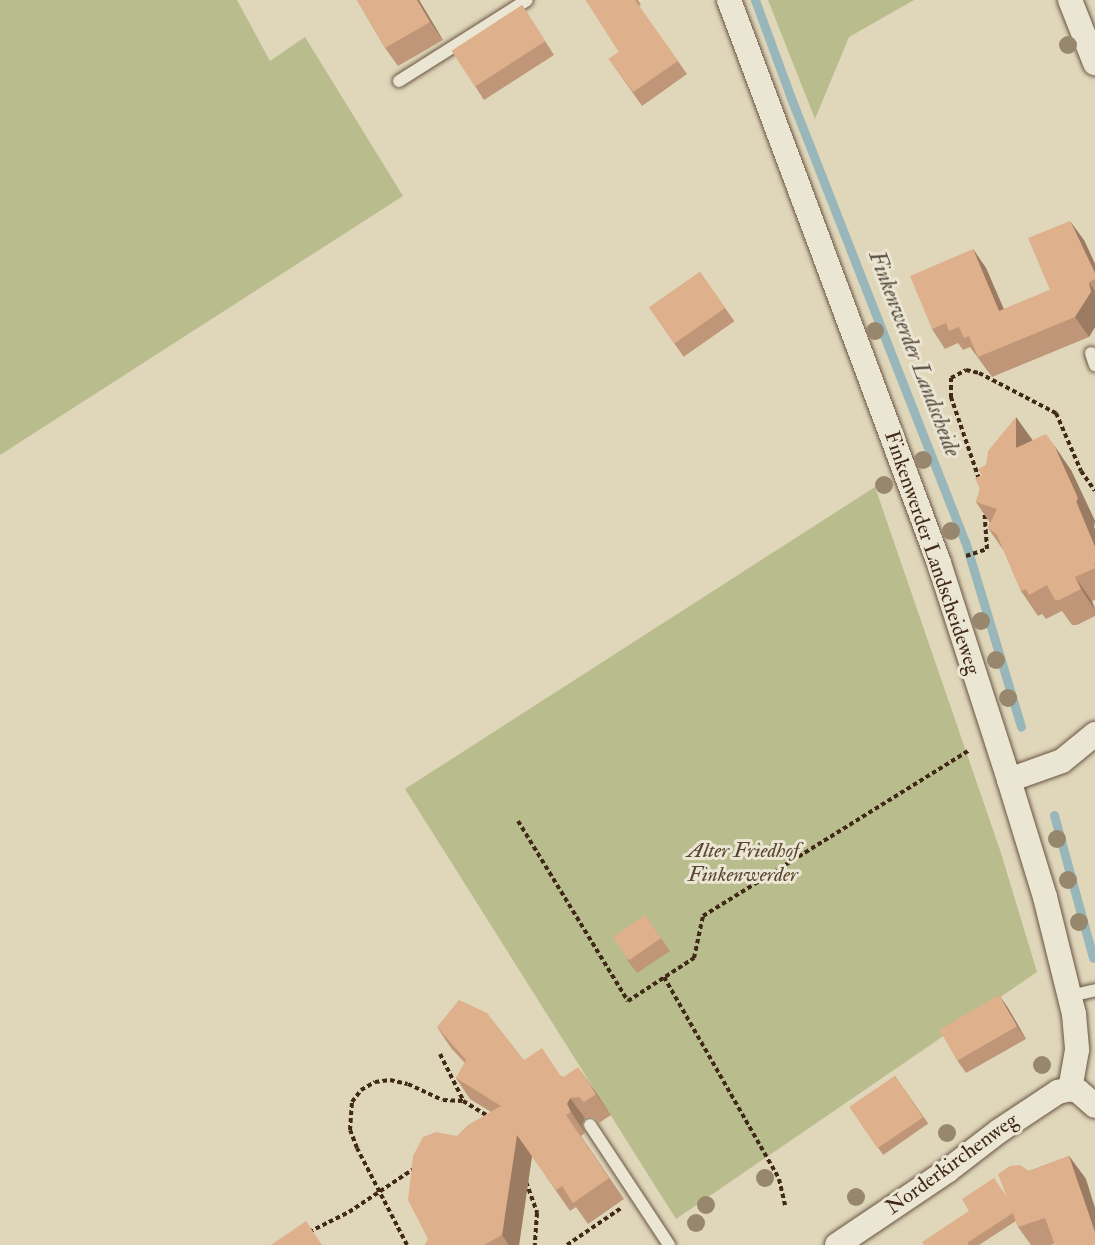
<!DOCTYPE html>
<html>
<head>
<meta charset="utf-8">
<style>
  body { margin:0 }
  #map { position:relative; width:1095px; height:1245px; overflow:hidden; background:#e0d7bb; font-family:"IM FELL Double Pica",serif }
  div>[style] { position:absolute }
  .green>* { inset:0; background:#b9bc8c }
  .stream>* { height:9px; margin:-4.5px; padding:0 4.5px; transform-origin:4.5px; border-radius:4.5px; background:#99b7ba }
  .path>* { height:4px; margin-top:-2px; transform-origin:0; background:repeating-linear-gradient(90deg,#412917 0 4.5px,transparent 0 7.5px) }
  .roads { filter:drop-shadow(0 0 2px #695440) drop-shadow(0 0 2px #695440) }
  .service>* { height:12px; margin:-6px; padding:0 6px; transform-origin:6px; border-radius:6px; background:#ebe5d3 }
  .minor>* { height:24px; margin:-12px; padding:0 12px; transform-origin:12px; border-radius:12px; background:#ebe5d3 }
  .trees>* { width:18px; height:18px; margin:-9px; border-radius:50%; background:#96876d }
  .wall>* { inset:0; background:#bf9778; transform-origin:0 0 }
  .shaded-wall>* { inset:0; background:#9b7b62 }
  .building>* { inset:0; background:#deb08c; transform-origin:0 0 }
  span { translate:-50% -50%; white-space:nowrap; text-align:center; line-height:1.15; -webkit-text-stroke:6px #ebe5d3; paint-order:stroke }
  .street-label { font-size:21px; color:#412917 }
  .park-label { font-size:21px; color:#59462e; font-style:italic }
  .water-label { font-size:22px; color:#574c40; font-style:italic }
</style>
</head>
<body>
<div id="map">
  <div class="green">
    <i style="clip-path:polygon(0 0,237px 0,270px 61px,305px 37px,403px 196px,0 455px)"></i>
    <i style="clip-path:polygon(768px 0,914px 0,849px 37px,815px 119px)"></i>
    <i style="clip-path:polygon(875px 487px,1001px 853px,1037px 972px,676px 1219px,405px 789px)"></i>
  </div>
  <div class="stream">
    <i style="left:755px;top:0;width:104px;rotate:69.8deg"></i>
    <i style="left:791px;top:98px;width:476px;rotate:68.6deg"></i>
    <i style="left:965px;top:541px;width:194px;rotate:73.2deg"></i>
    <i style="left:1054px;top:815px;width:148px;rotate:74.7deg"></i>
  </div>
  <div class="path">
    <i style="left:979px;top:479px;width:87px;rotate:-108.9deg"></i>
    <i style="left:951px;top:397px;width:19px;rotate:-90deg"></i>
    <i style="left:951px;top:378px;width:17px;rotate:-28deg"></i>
    <i style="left:966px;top:370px;width:13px;rotate:13deg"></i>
    <i style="left:979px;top:373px;width:87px;rotate:27.5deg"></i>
    <i style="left:1056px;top:413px;width:63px;rotate:66.7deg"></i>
    <i style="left:1081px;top:471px;width:24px;rotate:55deg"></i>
    <i style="left:966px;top:556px;width:22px;rotate:-18deg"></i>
    <i style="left:987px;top:549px;width:39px;rotate:-94deg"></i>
    <i style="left:518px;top:821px;width:211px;rotate:58.6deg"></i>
    <i style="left:628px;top:1001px;width:79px;rotate:-33.1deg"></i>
    <i style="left:694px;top:958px;width:43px;rotate:-77.9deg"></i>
    <i style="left:703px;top:916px;width:314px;rotate:-31.9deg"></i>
    <i style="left:664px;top:977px;width:232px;rotate:60.3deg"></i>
    <i style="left:779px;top:1179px;width:27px;rotate:77deg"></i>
    <i style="left:440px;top:1054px;width:51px;rotate:63.4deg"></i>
    <i style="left:526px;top:1182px;width:33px;rotate:70deg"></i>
    <i style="left:537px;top:1213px;width:32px;rotate:94deg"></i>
    <i style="left:309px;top:1232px;width:45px;rotate:-26.6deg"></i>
    <i style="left:349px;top:1212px;width:79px;rotate:-33.7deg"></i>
    <i style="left:407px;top:1245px;width:109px;rotate:-117.3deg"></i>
    <i style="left:357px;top:1148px;width:19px;rotate:-111deg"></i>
    <i style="left:350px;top:1130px;width:28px;rotate:-86deg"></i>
    <i style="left:352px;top:1102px;width:15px;rotate:-53deg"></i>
    <i style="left:361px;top:1090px;width:16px;rotate:-30deg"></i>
    <i style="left:375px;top:1082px;width:15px;rotate:-8deg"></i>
    <i style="left:390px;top:1080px;width:18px;rotate:13deg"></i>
    <i style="left:408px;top:1084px;width:38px;rotate:25deg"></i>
    <i style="left:443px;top:1100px;width:20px;rotate:3deg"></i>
    <i style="left:463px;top:1101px;width:31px;rotate:31deg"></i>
    <i style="left:567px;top:1245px;width:65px;rotate:-34.4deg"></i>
  </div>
  <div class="roads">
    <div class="service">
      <i style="left:399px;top:81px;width:151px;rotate:-32.3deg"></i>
      <i style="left:1091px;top:353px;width:13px;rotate:72deg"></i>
      <i style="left:1070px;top:996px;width:26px;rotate:-13deg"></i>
      <i style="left:590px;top:1125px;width:144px;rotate:56.6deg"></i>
    </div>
    <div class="minor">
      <i style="left:729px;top:0;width:601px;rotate:69.54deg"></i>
      <i style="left:939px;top:563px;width:228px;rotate:72.1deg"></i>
      <i style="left:1009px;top:780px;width:122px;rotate:72.9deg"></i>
      <i style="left:1045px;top:897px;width:121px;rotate:76.1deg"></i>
      <i style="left:1074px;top:1014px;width:36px;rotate:85deg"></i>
      <i style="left:1077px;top:1050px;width:40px;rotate:100deg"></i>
      <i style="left:1070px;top:0;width:68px;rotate:68.4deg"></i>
      <i style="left:1009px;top:780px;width:56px;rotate:-19.7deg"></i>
      <i style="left:1062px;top:761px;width:43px;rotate:-39.3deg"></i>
      <i style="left:837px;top:1245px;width:133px;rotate:-33.9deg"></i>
      <i style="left:947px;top:1171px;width:66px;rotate:-37.6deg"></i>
      <i style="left:999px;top:1131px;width:71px;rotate:-33.5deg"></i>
      <i style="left:1058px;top:1092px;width:12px;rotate:-14deg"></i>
      <i style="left:1070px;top:1089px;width:8px;rotate:14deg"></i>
      <i style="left:1078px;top:1091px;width:23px;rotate:41deg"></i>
    </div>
  </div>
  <div class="trees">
    <i style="left:1068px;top:45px"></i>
    <i style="left:875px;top:331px"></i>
    <i style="left:923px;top:460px"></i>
    <i style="left:884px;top:485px"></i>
    <i style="left:951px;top:531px"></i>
    <i style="left:981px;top:621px"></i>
    <i style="left:996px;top:660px"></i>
    <i style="left:1008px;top:698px"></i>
    <i style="left:1057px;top:839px"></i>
    <i style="left:1068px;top:880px"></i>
    <i style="left:1079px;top:922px"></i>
    <i style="left:1042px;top:1065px"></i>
    <i style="left:947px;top:1133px"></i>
    <i style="left:765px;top:1178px"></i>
    <i style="left:856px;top:1197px"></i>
    <i style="left:706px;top:1205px"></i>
    <i style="left:696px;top:1223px"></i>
  </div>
  <div class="wall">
    <i style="clip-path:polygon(357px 0,419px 0,443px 40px,398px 66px,385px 48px)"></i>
    <i style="clip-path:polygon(586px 0,638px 0,641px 5px,639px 6px,687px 74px,642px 106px,609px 59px,619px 52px)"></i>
    <i style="clip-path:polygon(522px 5px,554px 55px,484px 100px,475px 86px)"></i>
    <i style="clip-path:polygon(1084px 240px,1095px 264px,1095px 327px,1089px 337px,992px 377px,970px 347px,963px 350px,958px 343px,945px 349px,932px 329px,973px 249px,986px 268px,1004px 309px,1050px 290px)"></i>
    <i style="left:700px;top:272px;width:60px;height:62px;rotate:55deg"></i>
    <i style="clip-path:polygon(1032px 441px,1071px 470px,1095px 521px,1094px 527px,1095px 530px,1095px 600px,1092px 601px,1095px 608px,1095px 616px,1077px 625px,1072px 625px,1062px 611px,1046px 619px,1042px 614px,1038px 616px,1021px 591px,1004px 551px,988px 528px,990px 523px,976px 502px,980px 489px,982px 475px,986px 465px)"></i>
    <i style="clip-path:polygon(645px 915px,670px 951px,637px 973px,627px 960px)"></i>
    <i style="clip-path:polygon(999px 995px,1008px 1008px,1026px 1039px,966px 1073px,957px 1060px)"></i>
    <i style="clip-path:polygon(437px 1027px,524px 1060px,563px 1077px,593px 1088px,611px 1115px,599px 1123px,593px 1117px,585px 1118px,582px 1125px,585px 1133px,581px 1136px,624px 1199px,588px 1224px,576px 1207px,570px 1211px,532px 1156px,519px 1245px,425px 1245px,428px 1239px,457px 1136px,491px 1112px,470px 1099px,456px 1078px,465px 1063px,451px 1048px)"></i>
    <i style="left:895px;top:1076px;width:58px;height:55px;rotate:55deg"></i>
    <i style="clip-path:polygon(1069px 1156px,1086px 1179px,1054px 1244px,1050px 1245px,1031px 1245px,1018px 1227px,1016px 1221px,979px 1245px,924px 1245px,1007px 1198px,1029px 1171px)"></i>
  </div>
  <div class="shaded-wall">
    <i style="clip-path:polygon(417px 0,419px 0,443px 40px,430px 22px)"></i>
    <i style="clip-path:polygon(1070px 221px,1084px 240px,1095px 264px,1095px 273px)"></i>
    <i style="clip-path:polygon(973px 249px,986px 268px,1013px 331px,999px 311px)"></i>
    <i style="clip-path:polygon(1089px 282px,1095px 291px,1095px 327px,1089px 337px,1075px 317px)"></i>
    <i style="clip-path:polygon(1016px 417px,1034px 442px,1016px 448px)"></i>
    <i style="clip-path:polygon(1054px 445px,1071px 470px,1095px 521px,1094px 527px,1095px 530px,1095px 547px)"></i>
    <i style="clip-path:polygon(1075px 577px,1092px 601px,1095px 610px,1081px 589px)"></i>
    <i style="clip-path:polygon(999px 995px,1008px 1008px,1026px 1039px,1017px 1026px)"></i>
    <i style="clip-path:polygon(578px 1067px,593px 1088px,611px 1115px,596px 1094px)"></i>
    <i style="clip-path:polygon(570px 1098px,585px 1118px,582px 1125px,585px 1133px,571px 1112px,567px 1104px)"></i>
    <i style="clip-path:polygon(517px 1135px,532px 1156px,519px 1245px,509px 1245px,502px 1235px)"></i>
    <i style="clip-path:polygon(1069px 1156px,1086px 1179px,1095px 1208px,1095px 1233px)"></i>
  </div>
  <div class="building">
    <i style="clip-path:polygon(357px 0,417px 0,430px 22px,385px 48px)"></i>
    <i style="clip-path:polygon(586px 0,635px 0,678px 61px,633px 92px,609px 59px,619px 52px)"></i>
    <i style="left:522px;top:5px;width:43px;height:84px;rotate:57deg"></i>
    <i style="clip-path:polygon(1070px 221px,1095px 273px,1095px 279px,1089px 282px,1091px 292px,1075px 317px,978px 357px,969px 336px,964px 338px,959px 327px,949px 331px,946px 323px,932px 329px,910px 276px,973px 249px,999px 311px,1050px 290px,1028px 238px)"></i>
    <i style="left:700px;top:272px;width:44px;height:62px;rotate:55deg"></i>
    <i style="clip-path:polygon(1016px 417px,1016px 448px,1046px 434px,1054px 445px,1078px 498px,1076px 502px,1095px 547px,1095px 563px,1094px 564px,1095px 568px,1075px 577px,1081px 589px,1059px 600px,1055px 600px,1047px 585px,1029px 595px,1026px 589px,1021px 591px,997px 535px,988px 528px,997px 509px,976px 502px,980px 489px,975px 478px,982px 475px,978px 469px,986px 465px,988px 451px)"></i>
    <i style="left:645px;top:915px;width:28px;height:39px;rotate:55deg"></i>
    <i style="left:999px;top:995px;width:36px;height:69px;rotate:60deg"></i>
    <i style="clip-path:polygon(459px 1000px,487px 1013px,524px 1060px,542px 1048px,562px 1078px,578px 1067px,596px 1094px,584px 1102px,579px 1097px,570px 1098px,567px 1104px,571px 1112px,566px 1115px,609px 1178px,573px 1203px,562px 1186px,556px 1190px,517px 1135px,502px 1235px,484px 1245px,425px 1245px,428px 1239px,408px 1200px,413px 1156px,423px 1137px,436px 1132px,457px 1136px,468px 1125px,501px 1106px,456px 1078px,466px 1060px,437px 1027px)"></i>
    <i style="left:895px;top:1076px;width:50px;height:55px;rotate:56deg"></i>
    <i style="clip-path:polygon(1069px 1156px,1095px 1233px,1095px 1245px,1055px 1245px,1045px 1218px,1018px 1227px,998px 1174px,1010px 1166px,1020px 1165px,1029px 1171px)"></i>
    <i style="clip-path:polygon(994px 1178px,1008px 1199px,1013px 1213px,967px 1243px,969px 1245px,924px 1245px,922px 1242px,969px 1211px,962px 1199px)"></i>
    <i style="clip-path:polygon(306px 1221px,322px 1245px,271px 1245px)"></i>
  </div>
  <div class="street-label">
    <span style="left:932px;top:553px;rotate:71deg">Finkenwerder Landscheideweg</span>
    <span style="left:952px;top:1164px;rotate:-36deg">Norderkirchenweg</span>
  </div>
  <div class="park-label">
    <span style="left:743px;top:863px">Alter Friedhof<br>Finkenwerder</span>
  </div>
  <div class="water-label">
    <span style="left:914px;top:354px;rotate:69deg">Finkenwerder Landscheide</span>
  </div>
</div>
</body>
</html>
